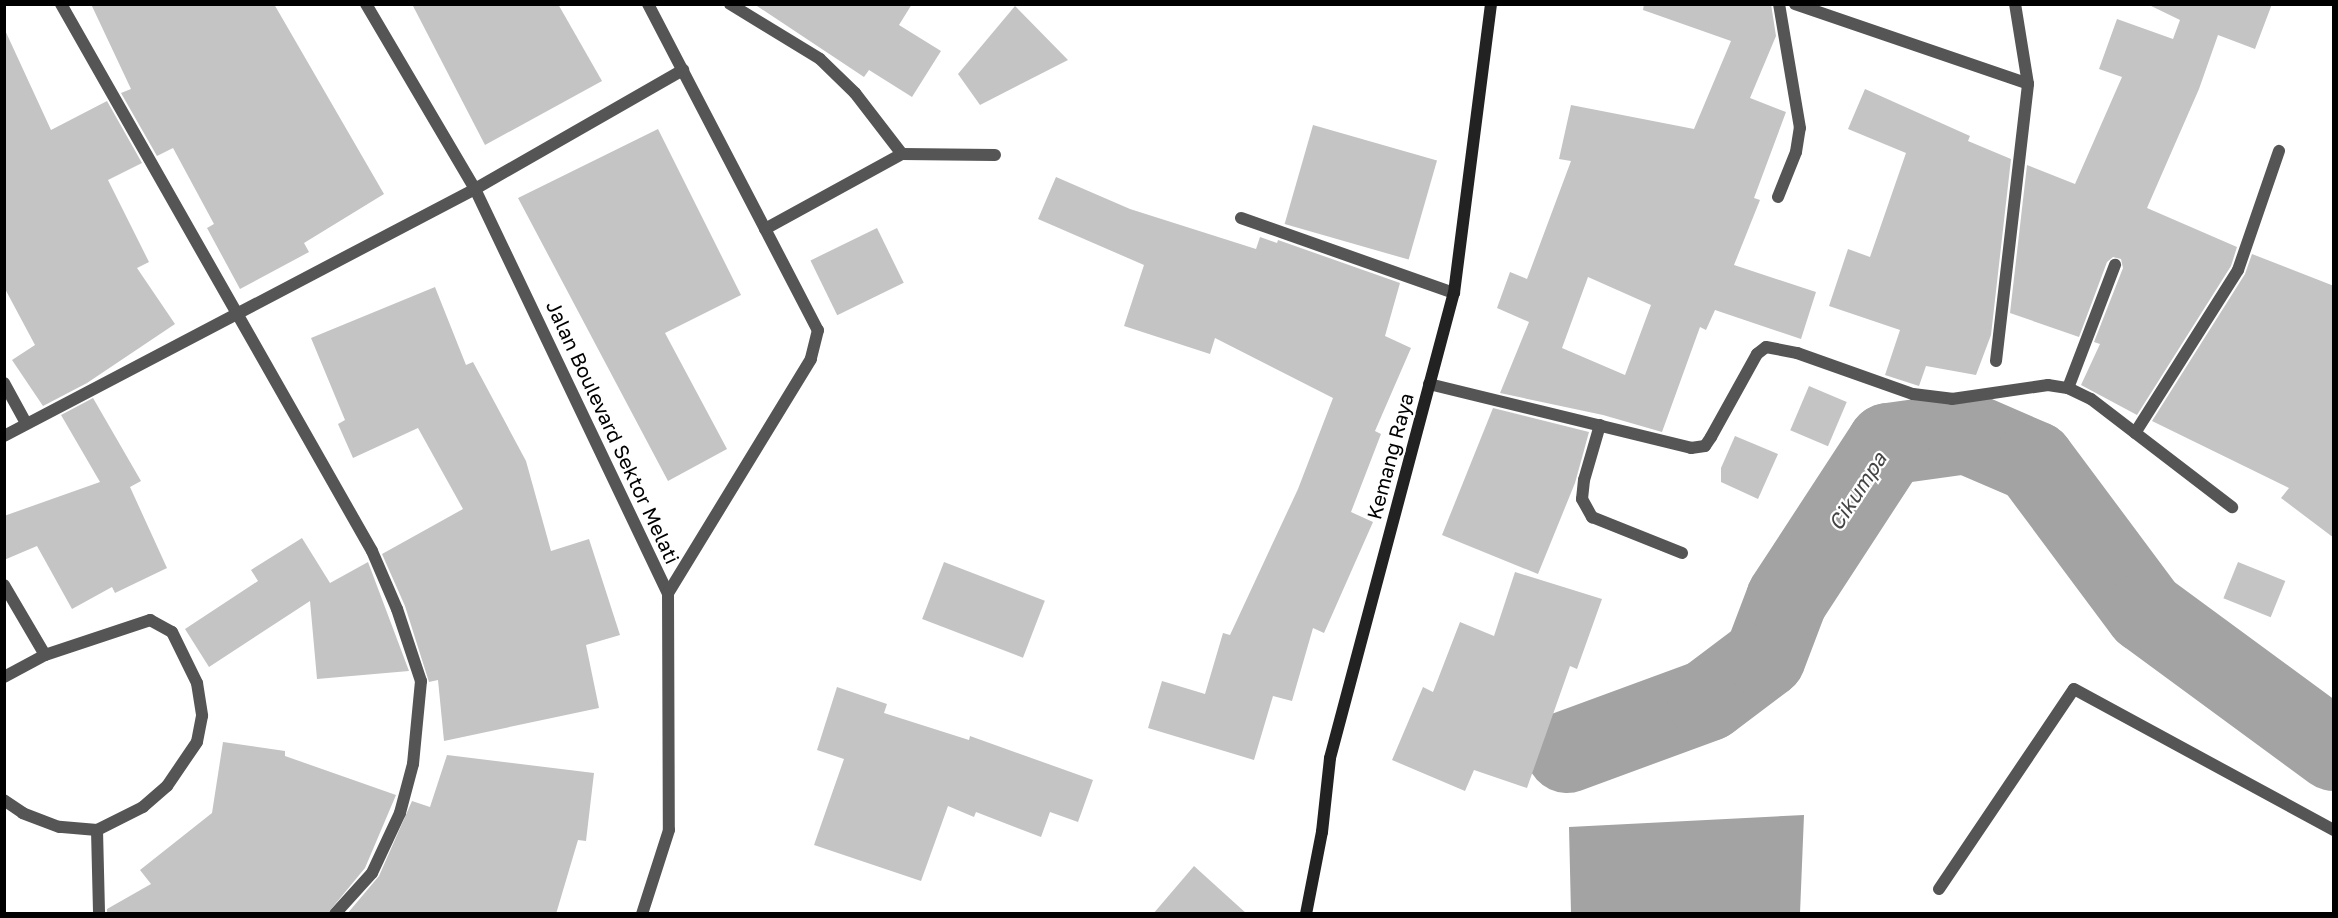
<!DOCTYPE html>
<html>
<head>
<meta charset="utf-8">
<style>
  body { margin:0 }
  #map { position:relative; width:2338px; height:918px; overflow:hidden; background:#fff; font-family:"Golos Text",sans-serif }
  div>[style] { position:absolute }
  .water>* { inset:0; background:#a3a3a3 }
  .river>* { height:82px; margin:-41px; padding:0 41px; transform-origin:41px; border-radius:41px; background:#a3a3a3 }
  .building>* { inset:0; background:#c4c4c4; transform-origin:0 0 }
  .street>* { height:12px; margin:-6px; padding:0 6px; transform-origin:6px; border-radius:6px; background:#555 }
  .secondary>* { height:12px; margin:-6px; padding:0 6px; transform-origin:6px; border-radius:6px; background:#222 }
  span { translate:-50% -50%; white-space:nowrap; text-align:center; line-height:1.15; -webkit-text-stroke:4.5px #fff; paint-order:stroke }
  .street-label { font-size:20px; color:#000 }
  .water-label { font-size:21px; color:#444; font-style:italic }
  .frame { position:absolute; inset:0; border:6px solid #000; pointer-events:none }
</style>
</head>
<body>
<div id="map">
  <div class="water">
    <i style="clip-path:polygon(1804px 815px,1800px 913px,1571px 913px,1569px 827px)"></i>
  </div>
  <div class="river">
    <i style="left:1567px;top:752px;width:150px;rotate:-20.2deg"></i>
    <i style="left:1708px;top:700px;width:71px;rotate:-37deg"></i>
    <i style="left:1765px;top:657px;width:62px;rotate:-69.2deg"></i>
    <i style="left:1787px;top:599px;width:185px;rotate:-56.9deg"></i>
    <i style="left:1888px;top:444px;width:80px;rotate:-7.9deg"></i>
    <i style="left:1967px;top:433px;width:73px;rotate:23.4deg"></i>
    <i style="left:2034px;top:462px;width:187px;rotate:53.3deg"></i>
    <i style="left:2146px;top:612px;width:233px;rotate:36.3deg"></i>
  </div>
  <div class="building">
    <i style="clip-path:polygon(91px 4px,274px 4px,384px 194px,304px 243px,309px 252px,240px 289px,207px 228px,214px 224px,173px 148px,157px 156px,121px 93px,131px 89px)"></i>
    <i style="clip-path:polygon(412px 4px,558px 4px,602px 81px,485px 145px)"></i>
    <i style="clip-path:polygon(754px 4px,912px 4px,899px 25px,941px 51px,912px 97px,869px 70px,864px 77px)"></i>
    <i style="clip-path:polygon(evenodd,1644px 4px,1771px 4px,1776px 36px,1750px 98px,1786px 112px,1754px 198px,1760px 200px,1734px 265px,1816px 292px,1801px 339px,1715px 310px,1706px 330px,1700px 327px,1662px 432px,1603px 415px,1500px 393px,1529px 322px,1497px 308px,1510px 272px,1527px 279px,1571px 161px,1559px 159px,1571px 105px,1694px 129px,1731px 41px,1643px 10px,1644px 4px,1588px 277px,1651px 305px,1625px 375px,1562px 348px,1588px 277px)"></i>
    <i style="clip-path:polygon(2147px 4px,2272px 4px,2255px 49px,2218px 35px,2199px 89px,2147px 208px,2237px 247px,2231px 266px,2137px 415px,2081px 385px,2100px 344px,2094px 342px,2123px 268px,2121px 259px,2113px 257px,2107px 262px,2079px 337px,2010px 313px,2027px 165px,2075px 184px,2122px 77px,2099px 69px,2117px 19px,2173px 39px,2180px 20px)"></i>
    <i style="clip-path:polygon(1015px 6px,1068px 60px,980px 105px,958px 74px)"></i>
    <i style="clip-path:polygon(4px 28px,51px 130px,107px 101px,142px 163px,108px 180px,149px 262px,137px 268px,175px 324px,87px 383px,43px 406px,12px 360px,35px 345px,4px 287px)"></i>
    <i style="clip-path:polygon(1865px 89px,1970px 136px,1968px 141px,2011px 159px,1991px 335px,1976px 375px,1926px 366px,1919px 386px,1885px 375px,1900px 330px,1829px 306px,1848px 249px,1870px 257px,1906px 153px,1848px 129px)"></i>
    <i style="left:1313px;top:125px;width:129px;height:103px;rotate:16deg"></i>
    <i style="clip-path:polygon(658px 129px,741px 295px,665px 333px,727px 449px,668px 481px,518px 198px)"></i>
    <i style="clip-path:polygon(1056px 177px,1130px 209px,1256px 249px,1260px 237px,1277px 243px,1278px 240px,1400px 283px,1385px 336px,1411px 348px,1375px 431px,1381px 434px,1351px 512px,1373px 522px,1324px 633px,1313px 628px,1292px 701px,1273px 696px,1254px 760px,1148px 728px,1162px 681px,1205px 694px,1223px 633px,1230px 635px,1298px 489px,1333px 398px,1215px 338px,1210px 354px,1124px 326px,1144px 265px,1038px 219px)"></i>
    <i style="left:877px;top:228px;width:61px;height:74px;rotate:64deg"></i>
    <i style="clip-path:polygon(2252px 254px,2334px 286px,2334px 538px,2281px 498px,2289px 488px,2152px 421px,2245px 274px)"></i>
    <i style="clip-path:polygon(435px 287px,466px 365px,473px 362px,526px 461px,551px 551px,589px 539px,620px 635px,586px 645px,599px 708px,444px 741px,438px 680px,429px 682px,405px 606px,382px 554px,463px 509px,418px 428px,353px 458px,338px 424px,345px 420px,311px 338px)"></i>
    <i style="left:1809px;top:386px;width:41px;height:48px;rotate:23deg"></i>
    <i style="clip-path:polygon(93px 398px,141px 481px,130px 487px,167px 568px,115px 593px,112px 587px,72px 609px,37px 546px,4px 560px,4px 516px,100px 482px,61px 415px)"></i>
    <i style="clip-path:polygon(1493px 408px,1589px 432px,1575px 483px,1538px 574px,1442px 535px)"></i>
    <i style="clip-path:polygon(1735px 436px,1778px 454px,1758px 499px,1721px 482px,1721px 468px)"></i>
    <i style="clip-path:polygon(302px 538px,330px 583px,368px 562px,409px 671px,317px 679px,310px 601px,209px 667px,185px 629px,258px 581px,251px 570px)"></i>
    <i style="left:944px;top:562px;width:108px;height:61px;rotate:21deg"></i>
    <i style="left:2238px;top:562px;width:51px;height:39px;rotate:22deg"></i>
    <i style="clip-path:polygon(1515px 572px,1602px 599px,1577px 669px,1570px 666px,1527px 788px,1474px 770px,1465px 791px,1392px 760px,1423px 687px,1433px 692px,1460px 622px,1494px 636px)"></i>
    <i style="clip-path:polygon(837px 687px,887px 704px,884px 713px,969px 740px,970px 736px,1093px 780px,1078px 822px,1050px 812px,1041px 837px,976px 812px,974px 817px,948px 806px,921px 881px,814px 845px,844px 759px,817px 750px)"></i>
    <i style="clip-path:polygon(223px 742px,285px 751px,285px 756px,396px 795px,365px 868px,327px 914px,107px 914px,107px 909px,151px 884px,140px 870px,212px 813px)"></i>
    <i style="clip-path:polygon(447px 755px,594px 773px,586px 841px,578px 840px,556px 914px,347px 914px,379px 876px,412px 801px,430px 807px)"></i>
    <i style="clip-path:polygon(1194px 866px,1247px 914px,1153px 914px)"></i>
  </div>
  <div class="street">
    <i style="left:61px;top:4px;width:629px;rotate:60.38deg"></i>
    <i style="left:372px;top:551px;width:63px;rotate:66.7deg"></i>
    <i style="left:397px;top:609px;width:76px;rotate:71.6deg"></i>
    <i style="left:421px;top:681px;width:83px;rotate:95.5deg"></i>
    <i style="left:413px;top:764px;width:51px;rotate:104.9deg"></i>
    <i style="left:400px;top:813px;width:66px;rotate:115deg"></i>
    <i style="left:372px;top:873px;width:55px;rotate:132.1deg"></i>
    <i style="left:366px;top:4px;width:215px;rotate:59.5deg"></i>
    <i style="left:475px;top:189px;width:448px;rotate:64.5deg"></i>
    <i style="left:668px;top:593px;width:237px;rotate:89.8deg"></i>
    <i style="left:669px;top:830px;width:88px;rotate:107.8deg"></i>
    <i style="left:648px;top:4px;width:368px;rotate:62.5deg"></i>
    <i style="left:818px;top:330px;width:30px;rotate:104deg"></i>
    <i style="left:811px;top:359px;width:274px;rotate:121.4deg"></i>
    <i style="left:730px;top:4px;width:105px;rotate:31.4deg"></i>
    <i style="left:820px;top:59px;width:49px;rotate:44.2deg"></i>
    <i style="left:855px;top:93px;width:77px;rotate:52.4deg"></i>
    <i style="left:1795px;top:4px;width:246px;rotate:18.9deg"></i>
    <i style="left:1778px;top:197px;width:48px;rotate:-68.2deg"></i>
    <i style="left:1796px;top:152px;width:24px;rotate:-81deg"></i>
    <i style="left:1800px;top:128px;width:126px;rotate:-99.6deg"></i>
    <i style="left:1241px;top:218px;width:226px;rotate:19.4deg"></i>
    <i style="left:765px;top:229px;width:156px;rotate:-28.7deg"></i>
    <i style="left:902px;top:154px;width:93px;rotate:0.6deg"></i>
    <i style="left:1996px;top:361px;width:279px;rotate:-83.4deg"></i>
    <i style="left:2028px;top:84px;width:81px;rotate:-99.2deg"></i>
    <i style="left:4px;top:383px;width:46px;rotate:61.2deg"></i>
    <i style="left:1429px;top:384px;width:270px;rotate:13.7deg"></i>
    <i style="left:1691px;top:448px;width:14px;rotate:-8deg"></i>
    <i style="left:1705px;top:446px;width:11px;rotate:-56deg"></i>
    <i style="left:1711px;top:437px;width:95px;rotate:-61deg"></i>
    <i style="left:1757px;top:354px;width:11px;rotate:-38deg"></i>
    <i style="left:1766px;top:347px;width:32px;rotate:11deg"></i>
    <i style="left:1797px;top:353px;width:123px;rotate:19.5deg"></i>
    <i style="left:1913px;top:394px;width:39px;rotate:7deg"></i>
    <i style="left:1952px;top:399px;width:97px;rotate:-8.3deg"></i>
    <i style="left:2048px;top:385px;width:20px;rotate:9deg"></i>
    <i style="left:2068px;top:388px;width:25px;rotate:26deg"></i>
    <i style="left:2091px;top:399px;width:178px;rotate:37.5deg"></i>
    <i style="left:2068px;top:388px;width:132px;rotate:-69.1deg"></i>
    <i style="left:1600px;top:425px;width:57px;rotate:106.2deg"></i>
    <i style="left:1584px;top:480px;width:19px;rotate:96deg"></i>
    <i style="left:1582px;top:499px;width:21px;rotate:61deg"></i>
    <i style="left:1592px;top:517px;width:97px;rotate:21.8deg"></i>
    <i style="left:2135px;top:433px;width:193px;rotate:-57.7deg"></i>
    <i style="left:2238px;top:270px;width:126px;rotate:-71deg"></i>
    <i style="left:4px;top:436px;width:532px;rotate:-27.67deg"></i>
    <i style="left:475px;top:189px;width:240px;rotate:-29.8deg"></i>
    <i style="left:4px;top:585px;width:81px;rotate:59.6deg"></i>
    <i style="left:4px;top:677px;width:47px;rotate:-28.2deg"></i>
    <i style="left:45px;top:655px;width:111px;rotate:-18.4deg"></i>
    <i style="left:150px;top:620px;width:25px;rotate:29deg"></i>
    <i style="left:172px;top:632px;width:57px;rotate:63.9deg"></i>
    <i style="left:197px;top:683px;width:33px;rotate:81deg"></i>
    <i style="left:202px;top:716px;width:26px;rotate:101deg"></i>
    <i style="left:197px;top:742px;width:53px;rotate:124.3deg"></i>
    <i style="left:167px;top:786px;width:32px;rotate:139deg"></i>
    <i style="left:143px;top:807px;width:51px;rotate:153.4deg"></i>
    <i style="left:97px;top:830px;width:38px;rotate:-175deg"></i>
    <i style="left:59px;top:827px;width:39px;rotate:-159deg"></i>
    <i style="left:23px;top:813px;width:23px;rotate:-146deg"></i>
    <i style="left:97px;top:830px;width:84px;rotate:88.6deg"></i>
    <i style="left:1939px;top:889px;width:241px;rotate:-56deg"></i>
    <i style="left:2074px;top:689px;width:296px;rotate:28.5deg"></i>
  </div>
  <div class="secondary">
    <i style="left:1306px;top:914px;width:84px;rotate:-79deg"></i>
    <i style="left:1322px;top:832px;width:74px;rotate:-83.8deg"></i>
    <i style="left:1330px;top:758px;width:481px;rotate:-75.1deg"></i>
    <i style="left:1454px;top:293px;width:291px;rotate:-82.7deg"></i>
  </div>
  <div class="street-label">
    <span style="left:613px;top:432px;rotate:65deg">Jalan Boulevard Sektor Melati</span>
    <span style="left:1390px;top:456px;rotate:-75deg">Kemang Raya</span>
  </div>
  <div class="water-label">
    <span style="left:1857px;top:491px;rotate:-57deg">Cikumpa</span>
  </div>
  <div class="frame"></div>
</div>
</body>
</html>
